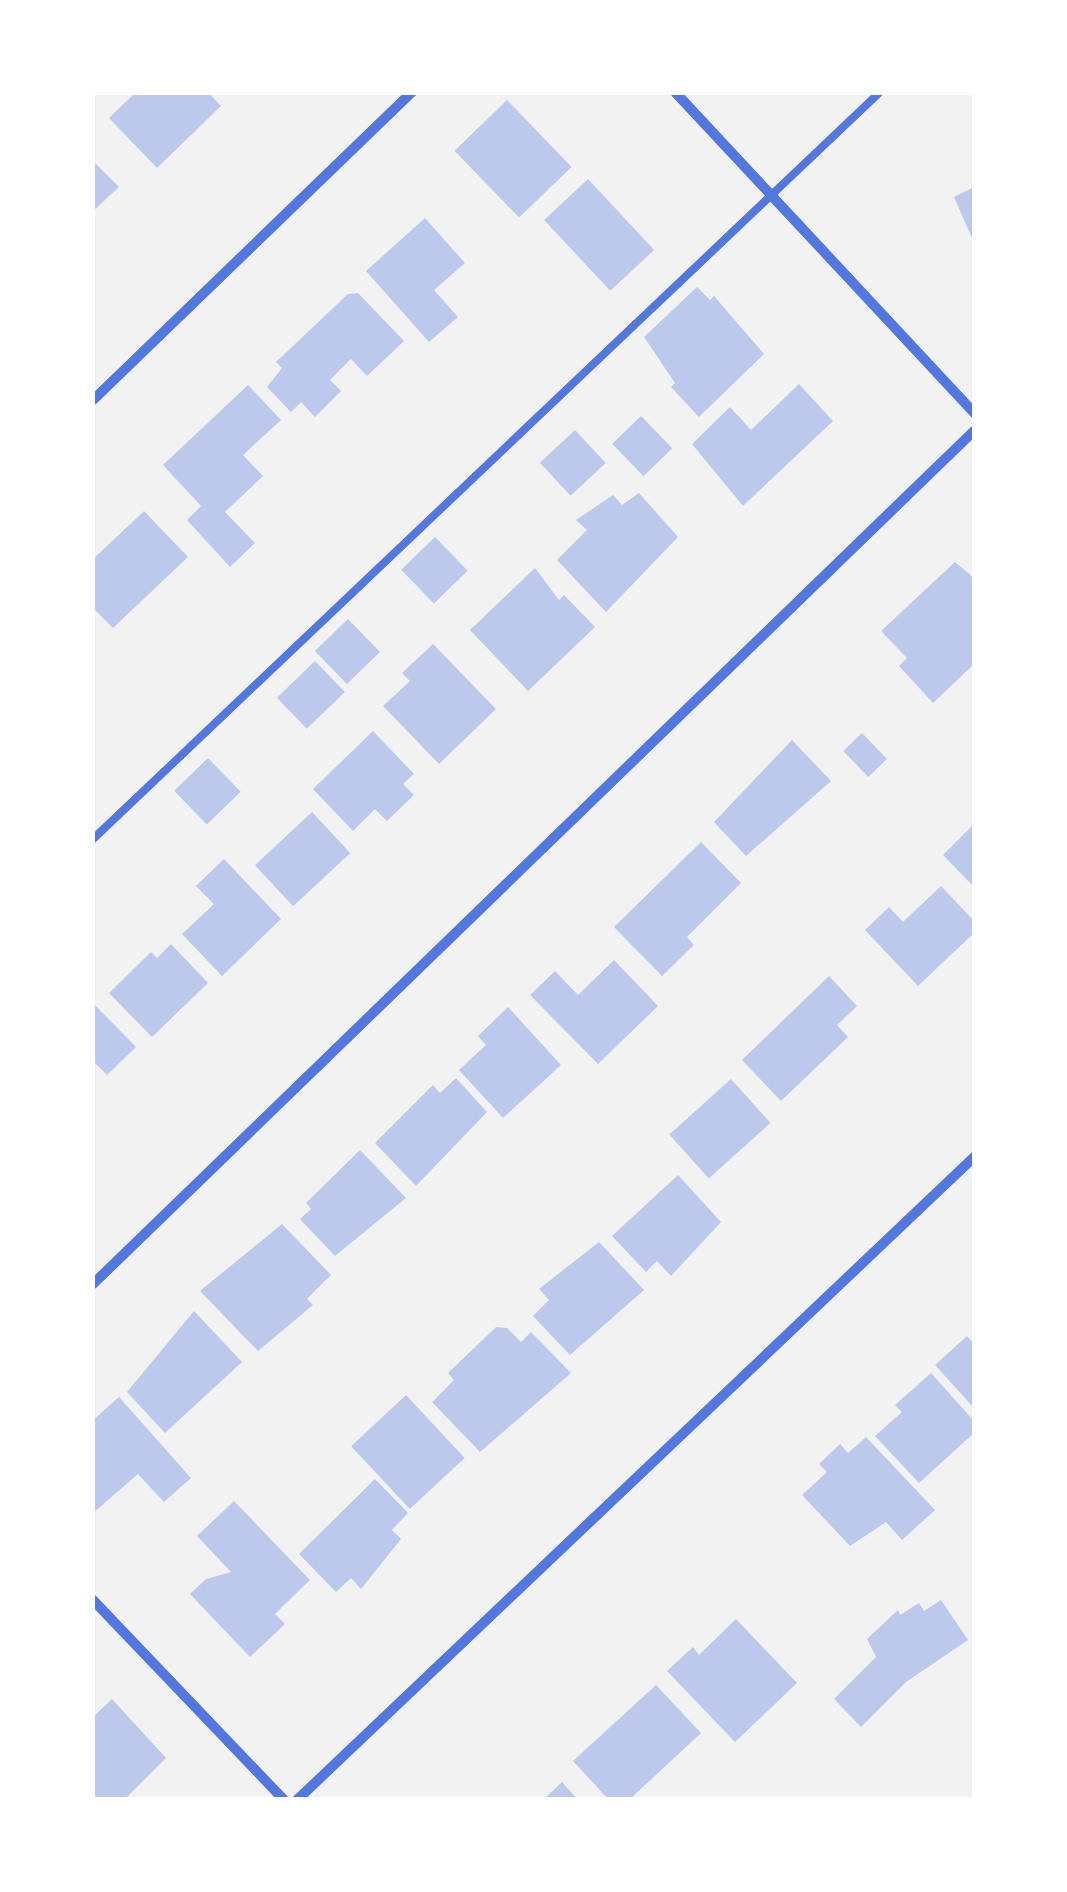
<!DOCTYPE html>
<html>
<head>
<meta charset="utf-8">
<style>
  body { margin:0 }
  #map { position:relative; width:1067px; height:1892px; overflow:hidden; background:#f2f2f2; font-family:"Varela Round",sans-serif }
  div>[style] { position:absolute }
  .building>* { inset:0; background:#bdc9ec; transform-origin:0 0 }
  .service>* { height:8px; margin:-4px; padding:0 4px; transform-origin:4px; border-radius:4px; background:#5277de }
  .minor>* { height:10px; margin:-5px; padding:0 5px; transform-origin:5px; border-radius:5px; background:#5277de }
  span { translate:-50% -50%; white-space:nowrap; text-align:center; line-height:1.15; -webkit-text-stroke:9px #fff; paint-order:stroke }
  .frame { position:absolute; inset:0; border:95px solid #fff; pointer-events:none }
</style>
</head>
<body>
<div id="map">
  <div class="building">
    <i style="clip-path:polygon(136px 92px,208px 92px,221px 106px,157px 168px,109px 118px)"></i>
    <i style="left:507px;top:100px;width:93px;height:73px;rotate:46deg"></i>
    <i style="clip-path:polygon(92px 160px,119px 187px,92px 212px)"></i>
    <i style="left:588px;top:179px;width:97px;height:60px;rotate:47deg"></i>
    <i style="clip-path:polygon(974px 187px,974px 243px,954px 197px)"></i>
    <i style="clip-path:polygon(425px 218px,465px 263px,434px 290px,458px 317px,429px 342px,366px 271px)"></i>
    <i style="clip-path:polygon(697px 287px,710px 300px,714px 296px,764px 354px,699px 417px,671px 387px,675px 383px,644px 337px)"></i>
    <i style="clip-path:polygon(358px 293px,404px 341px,367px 376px,351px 359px,330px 380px,341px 391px,315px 417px,301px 402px,291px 412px,267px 387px,282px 368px,276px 362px,348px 294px)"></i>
    <i style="clip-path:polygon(799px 384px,833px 421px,743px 506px,692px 444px,730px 407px,751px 430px)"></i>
    <i style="clip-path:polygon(248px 385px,281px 420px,243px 455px,263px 476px,225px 512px,255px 543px,230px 567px,187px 520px,201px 506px,163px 465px)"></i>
    <i style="left:641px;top:416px;width:45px;height:40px;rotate:46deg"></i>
    <i style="left:575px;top:430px;width:45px;height:48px;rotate:47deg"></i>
    <i style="clip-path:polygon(639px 493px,678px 537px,606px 612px,557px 560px,587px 530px,576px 520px,613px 495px,622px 505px)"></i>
    <i style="clip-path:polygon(144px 511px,188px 557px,113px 628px,92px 607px,92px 560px)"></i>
    <i style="left:435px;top:537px;width:47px;height:47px;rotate:46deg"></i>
    <i style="clip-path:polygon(955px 562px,974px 578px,974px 664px,933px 703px,899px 666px,907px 658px,881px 631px)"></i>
    <i style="clip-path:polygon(535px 568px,559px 600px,564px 595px,595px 627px,528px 691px,470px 630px)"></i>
    <i style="left:348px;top:619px;width:46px;height:46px;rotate:46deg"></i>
    <i style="clip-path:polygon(433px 644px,496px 709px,439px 764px,383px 706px,410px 681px,402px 673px)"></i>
    <i style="left:315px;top:661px;width:43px;height:53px;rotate:46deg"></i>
    <i style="clip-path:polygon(373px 731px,414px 774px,403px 784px,414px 795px,387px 821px,375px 809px,353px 831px,313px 789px)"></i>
    <i style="left:862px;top:733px;width:36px;height:26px;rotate:46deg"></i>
    <i style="clip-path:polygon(792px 740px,831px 781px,746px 856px,714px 822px)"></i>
    <i style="left:208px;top:758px;width:47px;height:47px;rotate:46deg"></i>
    <i style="left:312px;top:812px;width:56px;height:78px;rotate:47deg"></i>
    <i style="clip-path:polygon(974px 824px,974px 887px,943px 855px)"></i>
    <i style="clip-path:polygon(701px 842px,741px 883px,687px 937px,694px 945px,662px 976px,614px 927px)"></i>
    <i style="clip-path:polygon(224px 859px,281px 919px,222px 976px,182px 934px,214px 904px,196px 886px)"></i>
    <i style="clip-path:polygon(941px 886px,974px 921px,974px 933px,918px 986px,865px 930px,889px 907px,903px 922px)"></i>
    <i style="clip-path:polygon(171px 944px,208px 983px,152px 1037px,109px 993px,151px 952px,157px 958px)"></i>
    <i style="clip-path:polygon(614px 960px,658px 1006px,598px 1064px,530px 995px,555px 971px,578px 995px)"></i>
    <i style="clip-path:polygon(829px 976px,857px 1006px,837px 1025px,848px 1037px,781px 1101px,742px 1060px)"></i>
    <i style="clip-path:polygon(92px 1002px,136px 1047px,107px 1075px,92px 1060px)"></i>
    <i style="clip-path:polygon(508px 1007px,561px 1065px,503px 1118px,459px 1070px,486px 1045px,478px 1036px)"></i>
    <i style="clip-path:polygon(456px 1078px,487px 1112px,416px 1186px,375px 1143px,433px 1085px,440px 1093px)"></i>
    <i style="left:731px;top:1079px;width:59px;height:83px;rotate:48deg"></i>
    <i style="clip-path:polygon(360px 1150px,406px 1198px,335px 1256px,300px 1219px,311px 1209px,306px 1203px)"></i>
    <i style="clip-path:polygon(678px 1175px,721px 1222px,671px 1276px,657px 1261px,646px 1272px,612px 1236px)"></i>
    <i style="clip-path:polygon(282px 1224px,331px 1275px,307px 1299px,313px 1305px,258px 1351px,200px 1291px)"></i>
    <i style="clip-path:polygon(599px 1242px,644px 1290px,570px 1355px,533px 1316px,549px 1300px,539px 1289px)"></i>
    <i style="clip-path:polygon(194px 1311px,242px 1362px,165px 1433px,127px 1392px)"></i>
    <i style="clip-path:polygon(496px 1327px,507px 1328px,521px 1342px,531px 1332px,571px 1373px,480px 1452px,432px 1402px,454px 1380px,448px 1373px)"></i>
    <i style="clip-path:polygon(967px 1336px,974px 1344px,974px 1408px,935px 1365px)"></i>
    <i style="clip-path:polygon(931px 1373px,974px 1421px,974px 1433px,919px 1483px,875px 1436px,902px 1412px,895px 1405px)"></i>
    <i style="left:406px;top:1395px;width:86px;height:75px;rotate:47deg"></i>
    <i style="clip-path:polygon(119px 1397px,191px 1478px,164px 1502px,138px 1474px,92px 1514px,92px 1421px)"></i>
    <i style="clip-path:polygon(866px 1437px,935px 1510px,902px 1540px,886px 1522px,850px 1546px,802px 1495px,827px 1472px,819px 1464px,840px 1444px,848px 1453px)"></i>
    <i style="clip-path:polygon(375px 1479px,408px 1513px,392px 1530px,401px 1539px,361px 1589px,351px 1578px,336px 1592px,299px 1554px)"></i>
    <i style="clip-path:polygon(234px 1501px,310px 1580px,275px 1614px,285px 1624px,250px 1657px,190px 1594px,206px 1579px,231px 1572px,197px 1536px)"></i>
    <i style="clip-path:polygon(941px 1600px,968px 1640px,906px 1682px,861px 1727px,834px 1699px,876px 1657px,867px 1639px,898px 1610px,900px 1615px,919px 1603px,924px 1611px)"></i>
    <i style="clip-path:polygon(736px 1619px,797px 1683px,735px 1742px,667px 1671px,693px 1647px,699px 1655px)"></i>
    <i style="clip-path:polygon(656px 1685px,701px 1733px,629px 1800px,609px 1800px,573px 1761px)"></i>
    <i style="clip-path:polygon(112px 1699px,166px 1758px,124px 1800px,92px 1800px,92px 1718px)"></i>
    <i style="clip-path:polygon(562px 1782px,578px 1800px,543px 1800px)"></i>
  </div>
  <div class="service">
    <i style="left:92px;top:840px;width:1086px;rotate:-43.51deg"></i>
  </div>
  <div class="minor">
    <i style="left:675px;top:92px;width:439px;rotate:47deg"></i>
    <i style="left:92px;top:401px;width:445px;rotate:-44deg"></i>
    <i style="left:92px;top:1285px;width:1228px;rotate:-44.08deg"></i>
    <i style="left:92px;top:1599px;width:278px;rotate:46.3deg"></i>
    <i style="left:297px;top:1800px;width:934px;rotate:-43.52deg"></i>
  </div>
  <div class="frame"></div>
</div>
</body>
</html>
